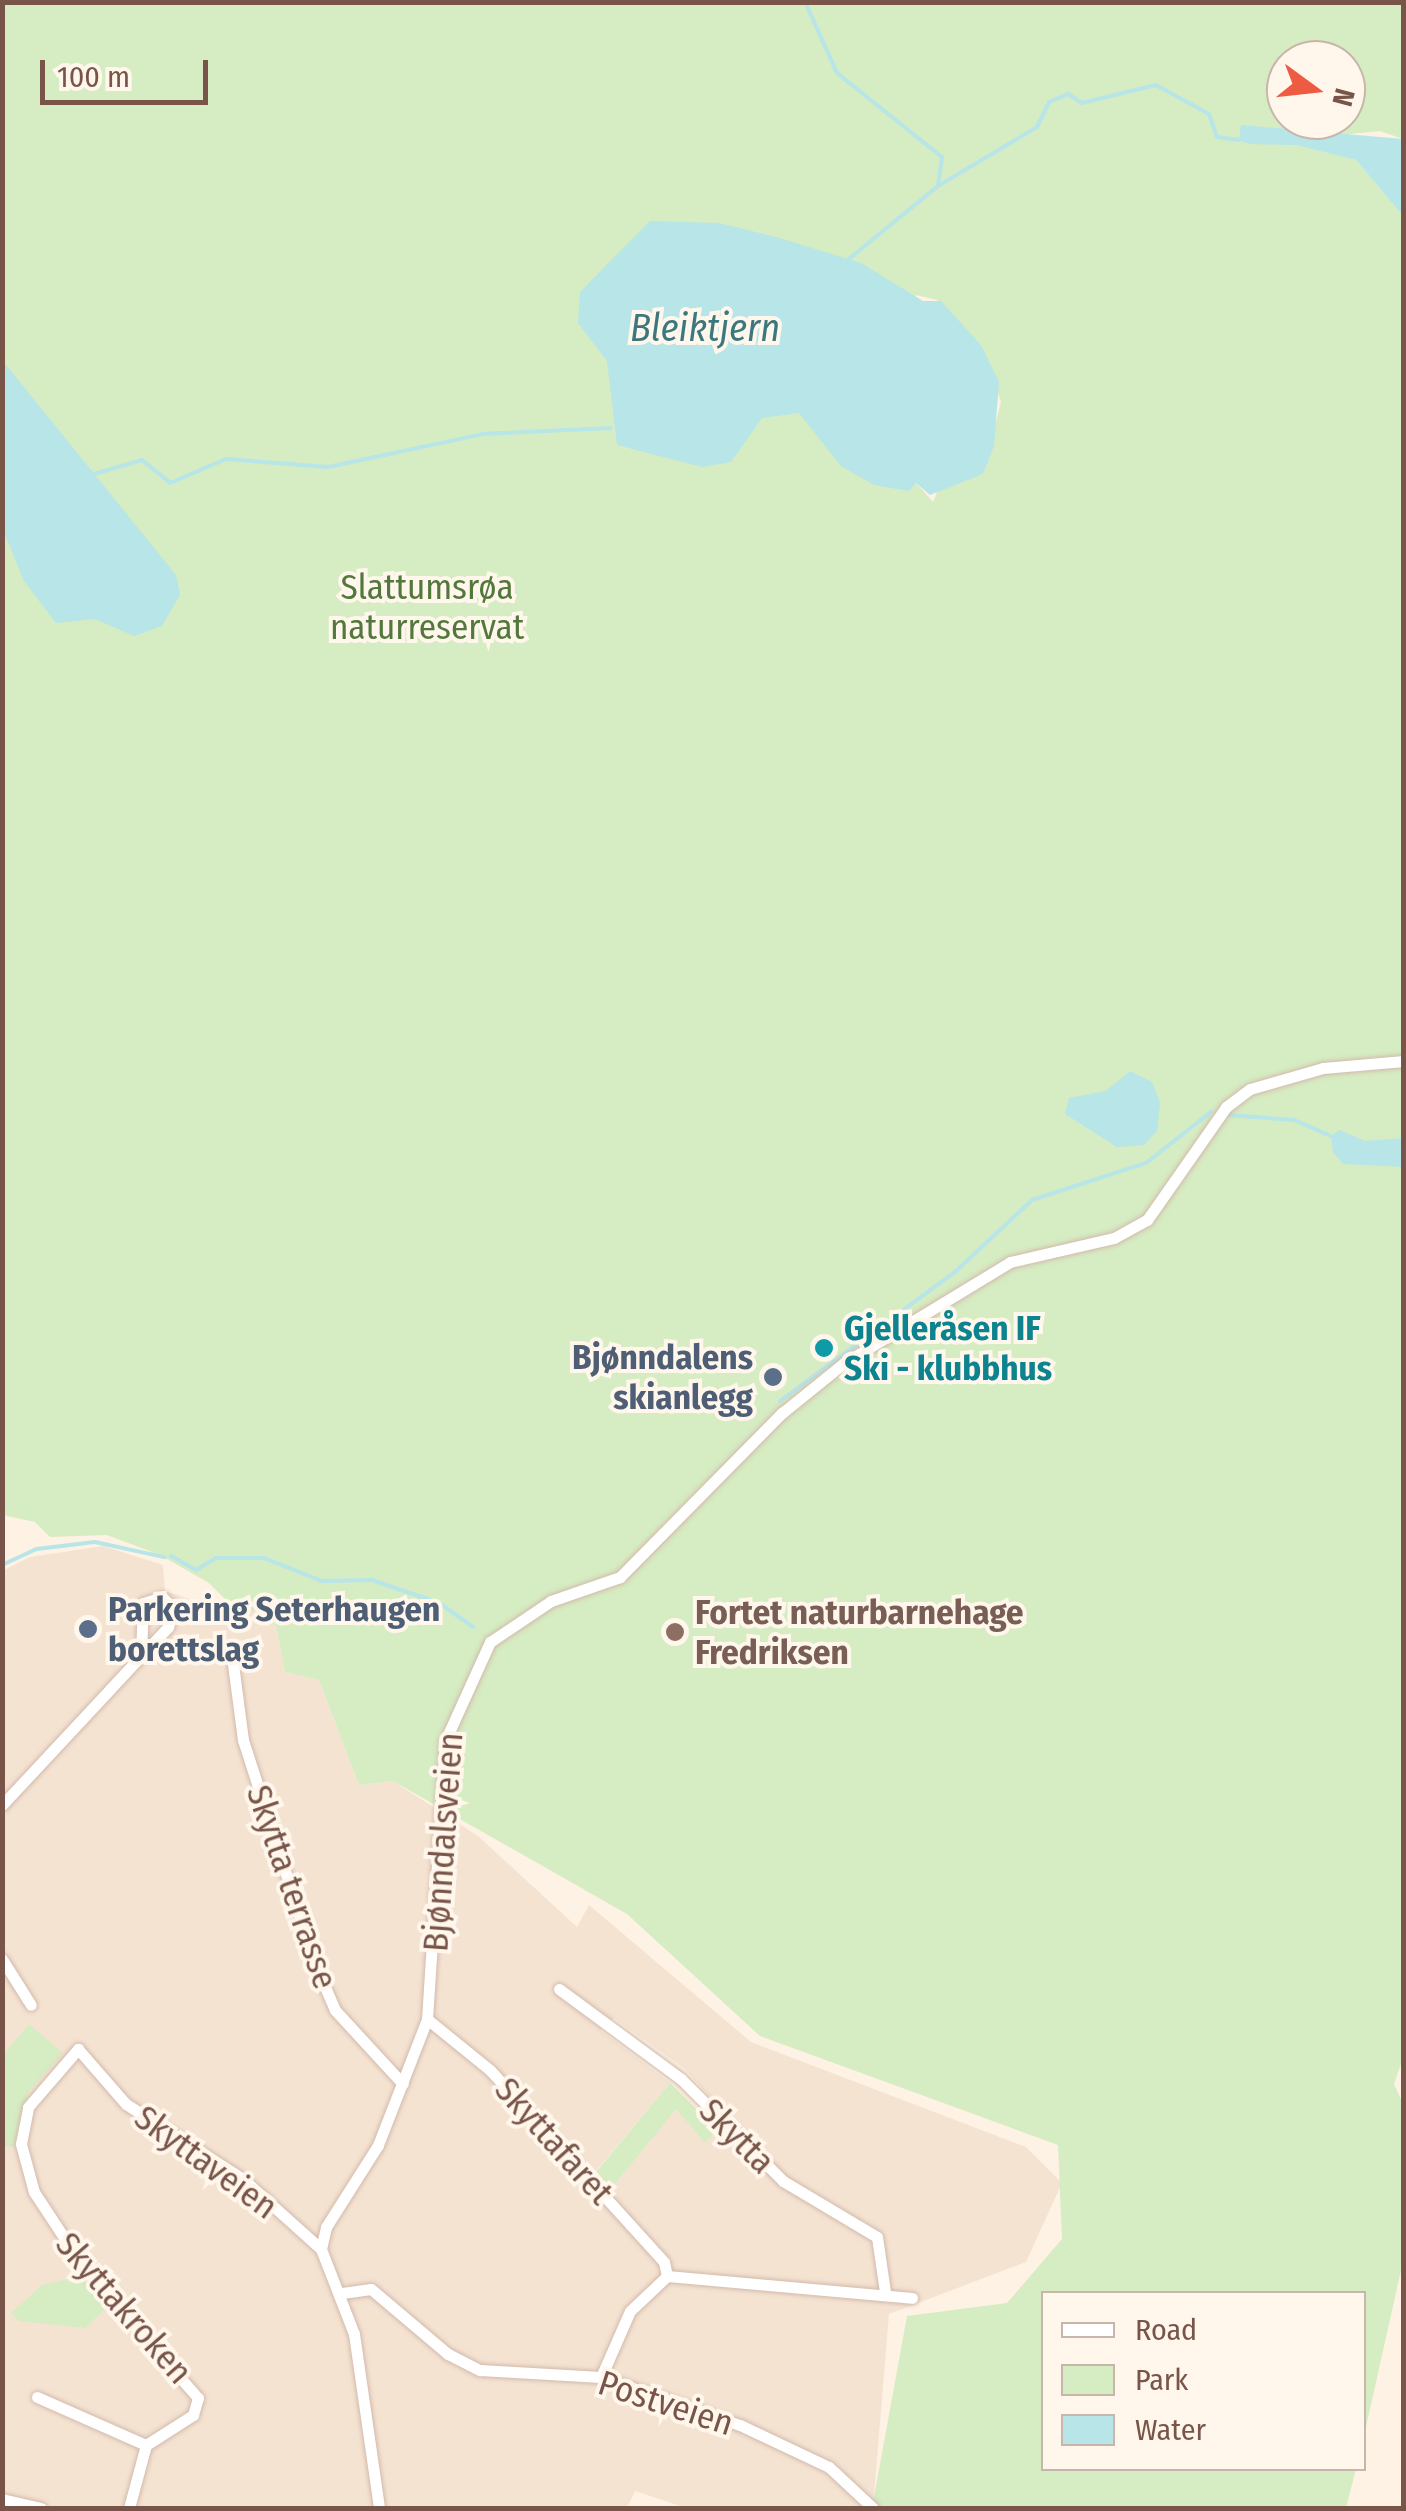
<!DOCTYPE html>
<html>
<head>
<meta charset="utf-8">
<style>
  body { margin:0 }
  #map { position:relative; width:1406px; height:2511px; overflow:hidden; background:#fdf2e4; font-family:"Fira Sans Condensed",sans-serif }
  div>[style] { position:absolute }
  .residential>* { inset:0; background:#f5e3d2 }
  .green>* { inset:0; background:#d6ecc2 }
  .water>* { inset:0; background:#b7e5e8 }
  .stream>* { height:4px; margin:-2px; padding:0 2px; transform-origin:2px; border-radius:2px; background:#b7e5e8 }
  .roads { filter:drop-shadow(0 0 2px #d2baac) drop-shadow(0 0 2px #d2baac) }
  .street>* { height:11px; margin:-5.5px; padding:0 5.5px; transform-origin:5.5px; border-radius:5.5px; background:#fff }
  .dots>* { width:28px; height:28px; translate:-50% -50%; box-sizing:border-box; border:5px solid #fff6ec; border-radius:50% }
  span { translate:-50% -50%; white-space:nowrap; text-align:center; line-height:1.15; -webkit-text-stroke:8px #fff6ec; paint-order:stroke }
  .park-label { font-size:35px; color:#53783c }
  .culture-label { font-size:35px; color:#0d838f; font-weight:700 }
  .left { translate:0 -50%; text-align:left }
  .service-label { font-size:35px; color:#4e5e75; font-weight:700 }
  .right { translate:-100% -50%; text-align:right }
  .education-label { font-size:35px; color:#785e54; font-weight:700 }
  .street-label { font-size:35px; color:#785548 }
  .water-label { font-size:38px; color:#3b787e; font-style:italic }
  .frame { position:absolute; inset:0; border:5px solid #785548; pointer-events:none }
  .legend { position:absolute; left:1041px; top:2291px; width:325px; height:180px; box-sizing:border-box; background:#fff6ec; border:2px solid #c9b6aa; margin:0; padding:12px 18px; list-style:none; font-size:30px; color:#785548 }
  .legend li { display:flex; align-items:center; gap:20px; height:50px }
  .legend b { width:50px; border:2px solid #c9b6aa }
  .north { position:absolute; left:1266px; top:40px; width:100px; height:100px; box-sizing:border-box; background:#fff6ec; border:2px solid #c9b6aa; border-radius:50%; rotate:105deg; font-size:28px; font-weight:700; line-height:40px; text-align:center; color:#785548 }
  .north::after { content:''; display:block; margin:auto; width:35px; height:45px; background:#ee5b43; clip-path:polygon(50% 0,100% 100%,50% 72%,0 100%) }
  .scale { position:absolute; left:40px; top:60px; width:168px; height:45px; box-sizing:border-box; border:5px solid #785548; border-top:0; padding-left:12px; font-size:30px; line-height:35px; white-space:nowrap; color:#785548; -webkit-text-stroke:8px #fff6ec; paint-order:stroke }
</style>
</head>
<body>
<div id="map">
  <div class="residential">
    <i style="clip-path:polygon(evenodd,103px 1546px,163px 1565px,165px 1591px,207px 1605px,232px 1624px,256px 1608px,276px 1626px,285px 1672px,319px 1680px,359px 1785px,393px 1781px,478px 1836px,577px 1927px,589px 1905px,751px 2042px,1026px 2147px,1062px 2183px,1026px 2262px,889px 2314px,873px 2508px,686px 2508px,635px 2491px,627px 2508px,3px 2508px,2px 1571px,30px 1557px,103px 1546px,614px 2018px,685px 2069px,729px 2119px,705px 2143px,676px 2108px,609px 2192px,591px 2177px,670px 2083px,600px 2030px,614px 2018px)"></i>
  </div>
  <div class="green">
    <i style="clip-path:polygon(evenodd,3px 3px,1403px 3px,1403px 139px,1380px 131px,1249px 144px,1297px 144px,1356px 160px,1403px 216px,1404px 2055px,1394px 2084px,1403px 2104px,1403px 2261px,1364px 2436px,1364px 2294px,1044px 2294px,1044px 2468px,1356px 2469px,1346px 2508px,872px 2508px,907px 2316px,1007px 2303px,1062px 2239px,1058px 2145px,760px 2036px,627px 1914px,393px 1781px,359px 1785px,319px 1680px,285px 1672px,276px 1626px,256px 1609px,233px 1624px,222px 1616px,230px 1604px,209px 1583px,160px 1555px,107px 1535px,50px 1537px,35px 1522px,3px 1515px,3px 3px,1286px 60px,1346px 60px,1346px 120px,1286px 120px,1286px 60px,3px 3px,916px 295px,937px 300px,981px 345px,1001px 402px,983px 474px,939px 488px,933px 502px,916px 483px,908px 491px,867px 478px,916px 295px)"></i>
    <i style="clip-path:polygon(29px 2024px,63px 2053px,29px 2091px,14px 2147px,3px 2146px,3px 2055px)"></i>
    <i style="clip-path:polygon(670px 2083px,718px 2130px,705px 2143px,676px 2109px,608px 2193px,591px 2178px)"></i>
    <i style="clip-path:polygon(80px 2276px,107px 2307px,85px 2328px,19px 2321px,11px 2313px,42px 2285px)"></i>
  </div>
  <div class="water">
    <i style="clip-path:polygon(1241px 125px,1403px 139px,1403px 216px,1356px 160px,1297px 145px,1249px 144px,1239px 140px)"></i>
    <i style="clip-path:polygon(650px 221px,718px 223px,776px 237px,861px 263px,923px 301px,941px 301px,981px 345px,999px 382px,994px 446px,983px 474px,930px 495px,916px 483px,909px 491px,874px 485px,841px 466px,799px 413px,762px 418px,731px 462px,702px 467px,617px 445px,607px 361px,578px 323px,580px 292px)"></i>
    <i style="clip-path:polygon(2px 360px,176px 575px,180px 595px,162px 626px,134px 636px,95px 619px,56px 623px,24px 581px,3px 530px)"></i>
    <i style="clip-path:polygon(1130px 1071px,1152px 1082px,1160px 1102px,1157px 1131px,1144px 1145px,1117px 1147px,1065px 1114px,1069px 1098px,1106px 1091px)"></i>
    <i style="clip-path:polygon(1340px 1130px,1365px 1141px,1403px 1138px,1403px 1167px,1343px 1164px,1333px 1152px,1331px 1136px)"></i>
  </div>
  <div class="stream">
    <i style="left:805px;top:2px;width:78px;rotate:65.7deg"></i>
    <i style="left:837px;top:73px;width:134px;rotate:38.7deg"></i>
    <i style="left:942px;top:157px;width:29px;rotate:98deg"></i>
    <i style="left:938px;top:186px;width:122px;rotate:140.7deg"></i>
    <i style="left:938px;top:186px;width:115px;rotate:-30.8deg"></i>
    <i style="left:1037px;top:127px;width:28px;rotate:-64deg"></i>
    <i style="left:1049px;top:102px;width:21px;rotate:-23deg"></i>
    <i style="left:1068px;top:94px;width:17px;rotate:33deg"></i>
    <i style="left:1082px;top:103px;width:76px;rotate:-13.7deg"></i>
    <i style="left:1156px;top:85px;width:60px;rotate:28.7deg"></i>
    <i style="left:1209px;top:114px;width:24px;rotate:71deg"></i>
    <i style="left:1217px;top:137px;width:22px;rotate:8deg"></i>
    <i style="left:94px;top:474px;width:50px;rotate:-16.3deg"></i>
    <i style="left:142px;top:460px;width:36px;rotate:39deg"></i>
    <i style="left:170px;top:483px;width:61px;rotate:-23.2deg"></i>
    <i style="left:226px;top:459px;width:102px;rotate:4.5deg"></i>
    <i style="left:328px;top:467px;width:158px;rotate:-12deg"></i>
    <i style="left:483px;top:434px;width:128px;rotate:-2.7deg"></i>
    <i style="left:1228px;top:1115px;width:66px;rotate:4.3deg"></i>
    <i style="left:1294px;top:1120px;width:40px;rotate:23.4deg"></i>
    <i style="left:780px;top:1401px;width:217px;rotate:-36.4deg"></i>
    <i style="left:955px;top:1272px;width:105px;rotate:-43.1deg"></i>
    <i style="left:1032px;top:1200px;width:120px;rotate:-18deg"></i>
    <i style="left:1146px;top:1163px;width:83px;rotate:-38.1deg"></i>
    <i style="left:171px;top:1556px;width:29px;rotate:29deg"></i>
    <i style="left:196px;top:1570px;width:23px;rotate:-31deg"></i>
    <i style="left:216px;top:1558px;width:48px"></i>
    <i style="left:264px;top:1558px;width:62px;rotate:21.6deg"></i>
    <i style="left:322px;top:1581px;width:50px;rotate:-1.1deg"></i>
    <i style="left:372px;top:1580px;width:71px;rotate:18.9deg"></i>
    <i style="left:439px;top:1603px;width:42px;rotate:35.2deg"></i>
    <i style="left:2px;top:1565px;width:38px;rotate:-25deg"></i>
    <i style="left:37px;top:1549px;width:58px;rotate:-6.9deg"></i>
    <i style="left:95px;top:1542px;width:71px;rotate:12.3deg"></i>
  </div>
  <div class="roads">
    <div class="street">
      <i style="left:233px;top:1664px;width:77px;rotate:82.5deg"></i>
      <i style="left:243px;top:1740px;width:235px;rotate:72.2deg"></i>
      <i style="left:315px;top:1964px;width:50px;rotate:66.5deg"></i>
      <i style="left:335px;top:2010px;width:100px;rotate:47.4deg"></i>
      <i style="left:2px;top:1805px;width:160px;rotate:-47deg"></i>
      <i style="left:111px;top:1688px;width:38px;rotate:-47deg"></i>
      <i style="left:137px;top:1660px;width:45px;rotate:-46.8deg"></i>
      <i style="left:168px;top:1627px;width:19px;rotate:-72deg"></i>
      <i style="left:174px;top:1609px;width:17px;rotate:-135deg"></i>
      <i style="left:162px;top:1597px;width:20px;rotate:162deg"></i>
      <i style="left:143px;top:1603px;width:53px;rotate:92.2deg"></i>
      <i style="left:2px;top:1959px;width:54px;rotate:57.8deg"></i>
      <i style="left:559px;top:1989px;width:152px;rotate:36.4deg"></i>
      <i style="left:681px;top:2079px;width:144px;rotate:45deg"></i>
      <i style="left:783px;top:2181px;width:109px;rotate:30.8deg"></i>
      <i style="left:877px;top:2237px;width:56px;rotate:81.7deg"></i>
      <i style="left:427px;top:2019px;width:81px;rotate:39deg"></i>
      <i style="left:490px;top:2070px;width:259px;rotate:47.8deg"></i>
      <i style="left:664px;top:2262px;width:14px;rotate:78deg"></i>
      <i style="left:321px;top:2249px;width:23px;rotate:-77deg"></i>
      <i style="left:326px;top:2227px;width:97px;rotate:-57.6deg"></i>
      <i style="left:378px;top:2145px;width:135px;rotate:-68.7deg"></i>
      <i style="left:427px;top:2019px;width:279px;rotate:-86.3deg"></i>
      <i style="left:445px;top:1741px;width:109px;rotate:-65.6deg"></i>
      <i style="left:490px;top:1642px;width:73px;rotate:-33.9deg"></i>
      <i style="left:551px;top:1601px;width:73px;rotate:-19.2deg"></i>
      <i style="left:620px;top:1577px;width:231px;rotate:-45.4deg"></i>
      <i style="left:782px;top:1413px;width:80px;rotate:-38.9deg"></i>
      <i style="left:844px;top:1363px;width:194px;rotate:-31.3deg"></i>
      <i style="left:1010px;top:1262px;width:107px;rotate:-13deg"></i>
      <i style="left:1114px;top:1238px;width:38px;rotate:-29deg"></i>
      <i style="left:1147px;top:1220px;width:138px;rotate:-55deg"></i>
      <i style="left:1226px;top:1107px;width:30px;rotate:-37deg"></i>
      <i style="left:1250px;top:1089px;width:76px;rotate:-16deg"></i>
      <i style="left:1323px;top:1068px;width:81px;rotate:-4.9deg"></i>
      <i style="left:342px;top:2293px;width:29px;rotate:-8deg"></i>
      <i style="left:371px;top:2289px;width:101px;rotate:40.2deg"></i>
      <i style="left:448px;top:2354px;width:36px;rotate:27deg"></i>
      <i style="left:480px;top:2370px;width:121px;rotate:3.3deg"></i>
      <i style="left:601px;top:2377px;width:147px;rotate:19.1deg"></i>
      <i style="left:740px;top:2425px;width:98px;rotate:25.3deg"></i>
      <i style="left:829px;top:2467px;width:60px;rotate:43deg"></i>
      <i style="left:601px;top:2377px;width:72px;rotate:-66.3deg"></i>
      <i style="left:630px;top:2311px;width:51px;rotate:-43.4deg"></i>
      <i style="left:667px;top:2276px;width:246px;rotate:5.1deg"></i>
      <i style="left:37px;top:2397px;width:119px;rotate:23.8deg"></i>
      <i style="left:2px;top:2499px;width:40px;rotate:13deg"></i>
      <i style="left:129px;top:2508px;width:65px;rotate:-74.9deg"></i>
      <i style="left:146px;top:2445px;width:56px;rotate:-32.6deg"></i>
      <i style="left:193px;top:2415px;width:18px;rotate:-74deg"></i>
      <i style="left:198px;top:2398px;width:173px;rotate:-131.2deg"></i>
      <i style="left:84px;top:2268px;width:91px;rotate:-123.3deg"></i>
      <i style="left:34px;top:2192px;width:50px;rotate:-105.2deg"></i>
      <i style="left:21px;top:2144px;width:38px;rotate:-79deg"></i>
      <i style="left:28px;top:2107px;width:77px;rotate:-49.2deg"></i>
      <i style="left:78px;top:2049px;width:73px;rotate:48.9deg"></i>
      <i style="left:126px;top:2104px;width:139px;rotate:32.7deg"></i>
      <i style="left:243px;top:2179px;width:105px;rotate:41.9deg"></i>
      <i style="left:321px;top:2249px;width:91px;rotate:68.8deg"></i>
      <i style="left:354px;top:2334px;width:176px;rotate:81.8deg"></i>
    </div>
  </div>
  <div class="dots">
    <i style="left:824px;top:1348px;background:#0f9aa8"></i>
    <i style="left:773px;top:1377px;background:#5c6f8a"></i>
    <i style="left:88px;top:1629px;background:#5c6f8a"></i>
    <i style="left:675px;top:1632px;background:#8d6e63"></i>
  </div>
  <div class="park-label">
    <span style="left:427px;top:607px">Slattumsrøa<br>naturreservat</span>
  </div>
  <div class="culture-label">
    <span class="left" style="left:844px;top:1348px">Gjelleråsen IF<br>Ski - klubbhus</span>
  </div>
  <div class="service-label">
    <span class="right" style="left:753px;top:1377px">Bjønndalens<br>skianlegg</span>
    <span class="left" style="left:108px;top:1629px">Parkering Seterhaugen<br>borettslag</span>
  </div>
  <div class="education-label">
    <span class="left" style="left:695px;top:1632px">Fortet naturbarnehage<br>Fredriksen</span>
  </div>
  <div class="street-label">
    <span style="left:443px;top:1842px;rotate:-86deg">Bjønndalsveien</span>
    <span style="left:292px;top:1887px;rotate:71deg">Skytta terrasse</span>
    <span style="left:737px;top:2136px;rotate:45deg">Skytta</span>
    <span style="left:554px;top:2141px;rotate:48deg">Skyttafaret</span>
    <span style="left:206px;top:2162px;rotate:36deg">Skyttaveien</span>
    <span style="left:124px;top:2308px;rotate:49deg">Skyttakroken</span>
    <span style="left:666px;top:2403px;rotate:18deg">Postveien</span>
  </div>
  <div class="water-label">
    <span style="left:705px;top:329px">Bleiktjern</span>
  </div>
  <div class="frame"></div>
  <ul class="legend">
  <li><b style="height:12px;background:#fff"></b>Road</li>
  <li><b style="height:28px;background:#d6ecc2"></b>Park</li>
  <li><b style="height:28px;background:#b7e5e8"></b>Water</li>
  </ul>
  <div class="north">N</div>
  <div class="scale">100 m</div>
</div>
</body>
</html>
